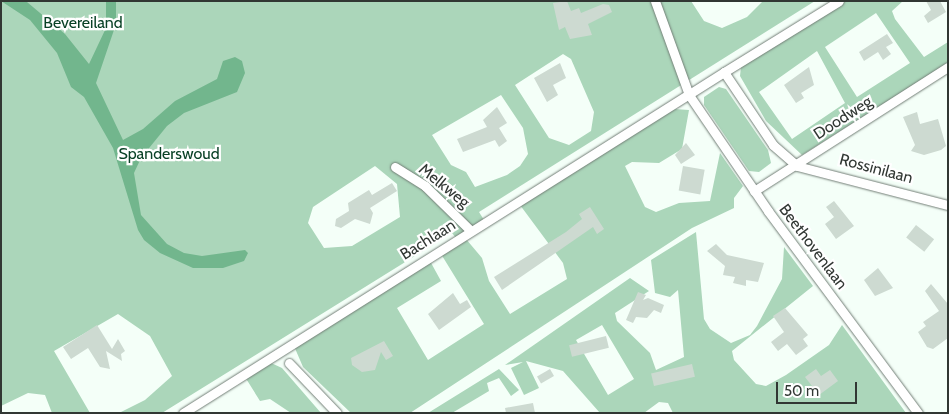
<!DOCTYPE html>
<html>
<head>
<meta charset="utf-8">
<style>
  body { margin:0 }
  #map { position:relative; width:949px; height:414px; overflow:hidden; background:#f4fff8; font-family:Cabin,sans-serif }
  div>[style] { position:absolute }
  .green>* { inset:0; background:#abd6ba }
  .water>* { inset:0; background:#72b68d }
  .building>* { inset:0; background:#cddad1; transform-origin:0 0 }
  .roads { filter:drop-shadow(0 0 1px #727e76) drop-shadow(0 0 1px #727e76) }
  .minor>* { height:9px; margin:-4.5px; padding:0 4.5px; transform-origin:4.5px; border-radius:4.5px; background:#fff }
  span { translate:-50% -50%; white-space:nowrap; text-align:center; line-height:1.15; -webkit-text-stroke:4.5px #fff; paint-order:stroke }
  .park-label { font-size:16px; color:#094126 }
  .street-label { font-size:16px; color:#313733 }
  .frame { position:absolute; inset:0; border:2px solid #313733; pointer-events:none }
  .scale { position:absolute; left:776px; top:382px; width:81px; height:22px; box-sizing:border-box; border:2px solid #313733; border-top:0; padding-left:6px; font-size:15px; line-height:18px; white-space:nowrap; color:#313733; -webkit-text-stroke:4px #fff; paint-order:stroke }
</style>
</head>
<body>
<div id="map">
  <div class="green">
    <i style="clip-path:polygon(evenodd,1px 1px,691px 1px,704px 21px,722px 28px,747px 17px,763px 1px,815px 1px,479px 212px,484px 220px,456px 238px,452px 233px,162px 413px,119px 413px,145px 400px,172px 376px,150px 336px,118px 314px,54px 351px,90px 413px,52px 413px,45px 395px,28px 393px,1px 406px,1px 1px,563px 54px,571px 59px,594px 112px,591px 131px,569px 145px,549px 138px,515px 85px,563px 54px,1px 1px,501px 95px,523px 128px,528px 154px,520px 166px,507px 175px,475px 187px,466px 172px,451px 165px,432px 135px,501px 95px,1px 1px,375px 166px,397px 184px,400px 217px,352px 246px,324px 248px,308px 223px,313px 207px,375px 166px)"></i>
    <i style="clip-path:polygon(evenodd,846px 1px,903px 1px,892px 11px,895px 19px,924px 57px,948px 42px,948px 63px,802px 155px,766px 121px,740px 76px,741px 67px,749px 58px,846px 1px,876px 13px,910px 63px,857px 97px,825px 47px,876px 13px,846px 1px,817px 51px,845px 103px,792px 139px,759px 92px,817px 51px)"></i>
    <i style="clip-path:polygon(719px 87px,726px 89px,768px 150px,771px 163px,759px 172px,749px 171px,704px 105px,704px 97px)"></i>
    <i style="clip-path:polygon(674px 109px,689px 110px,682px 149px,659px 163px,632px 162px,625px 166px,645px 207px,656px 212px,679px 203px,710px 201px,720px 153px,743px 186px,734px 198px,734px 208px,692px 228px,410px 413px,351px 413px,303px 367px,294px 346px,430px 261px,441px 281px,397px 308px,428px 360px,484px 324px,441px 254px,466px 239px,482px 258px,489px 281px,510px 314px,567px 279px,563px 263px,520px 205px)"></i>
    <i style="clip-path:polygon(evenodd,696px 232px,704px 319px,710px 329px,731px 343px,750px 335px,757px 326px,782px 279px,784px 247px,813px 286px,732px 351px,734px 360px,756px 384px,766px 386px,786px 375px,829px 345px,842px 325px,906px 413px,673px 413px,668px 403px,659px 402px,644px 413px,600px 413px,563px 371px,526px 361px,539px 388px,524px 395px,511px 368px,523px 362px,505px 365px,630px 278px,649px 291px,615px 313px,617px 321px,650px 353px,656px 370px,684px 357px,678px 290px,670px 297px,655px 293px,651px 260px,696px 232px,602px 325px,634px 379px,608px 395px,576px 340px,602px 325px)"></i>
    <i style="clip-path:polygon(269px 362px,282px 368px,321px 413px,291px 413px,270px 399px,260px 401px,245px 377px)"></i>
    <i style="clip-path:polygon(499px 369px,519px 390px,511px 396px,499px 378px,487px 383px,489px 391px,452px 413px,428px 413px)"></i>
  </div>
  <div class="water">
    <i style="clip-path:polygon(1px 1px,27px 2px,65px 34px,89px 64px,106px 28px,106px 1px,116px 1px,116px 24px,96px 83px,123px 140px,143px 129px,175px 101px,217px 79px,223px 61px,235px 57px,242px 61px,245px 73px,237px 92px,184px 113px,167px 126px,141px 158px,134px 173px,141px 215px,167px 244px,184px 253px,202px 256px,245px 250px,248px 253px,244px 261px,223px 268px,193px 268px,160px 253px,144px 240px,138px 230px,113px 148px,84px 97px,71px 87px,57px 53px,30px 20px)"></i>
  </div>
  <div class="building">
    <i style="clip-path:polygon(567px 1px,571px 11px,579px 8px,581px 13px,603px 4px,609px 5px,612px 12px,588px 24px,592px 35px,570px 39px,565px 27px,559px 30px,553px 3px)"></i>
    <i style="clip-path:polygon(926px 1px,940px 1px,946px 12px,928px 23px,924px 16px,931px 10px)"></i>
    <i style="clip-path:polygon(887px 34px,893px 43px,886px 47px,891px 54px,883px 60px,878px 52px,864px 61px,859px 52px)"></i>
    <i style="clip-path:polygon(560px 63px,566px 78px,553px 85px,558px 95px,547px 102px,534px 78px)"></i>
    <i style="clip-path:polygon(809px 67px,814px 85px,801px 93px,804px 98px,796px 103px,784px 85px)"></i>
    <i style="clip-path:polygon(497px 107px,507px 123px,499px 128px,507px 141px,499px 147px,495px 140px,463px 152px,457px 139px,487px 127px,483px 120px)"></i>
    <i style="clip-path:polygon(917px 112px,920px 124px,938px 119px,946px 146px,941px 150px,924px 155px,911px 151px,915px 145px,903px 117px)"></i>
    <i style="clip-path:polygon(686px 143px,695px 155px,681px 164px,675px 155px)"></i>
    <i style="left:683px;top:166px;width:22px;height:25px;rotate:10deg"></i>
    <i style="clip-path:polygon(392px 183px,397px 191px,370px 208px,373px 213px,370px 224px,355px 219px,341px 228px,335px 226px,336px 219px,349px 211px,348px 203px,369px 190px,372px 195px)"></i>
    <i style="clip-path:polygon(834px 201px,854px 226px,836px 239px,825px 224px,834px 217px,826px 207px)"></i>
    <i style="clip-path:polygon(590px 207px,604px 229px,597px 234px,593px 227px,502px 290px,494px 277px,566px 232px,582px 219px,579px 214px)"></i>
    <i style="left:916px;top:225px;width:23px;height:16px;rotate:38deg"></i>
    <i style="clip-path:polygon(716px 244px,727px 255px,764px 263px,758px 282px,746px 280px,746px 286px,733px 283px,735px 277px,723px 275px,725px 266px,707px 251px)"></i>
    <i style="clip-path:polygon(878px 268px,893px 288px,875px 296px,864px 280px)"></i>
    <i style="clip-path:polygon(931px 284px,948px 304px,948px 338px,933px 349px,927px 347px,918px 332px,926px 326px,923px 322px,939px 311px,925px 291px)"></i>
    <i style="clip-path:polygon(638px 292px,646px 295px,643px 300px,648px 298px,664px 305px,661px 313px,654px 310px,647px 318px,636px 317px,633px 323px,626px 320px)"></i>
    <i style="clip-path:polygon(453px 293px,460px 304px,467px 300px,471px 307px,439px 330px,428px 314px)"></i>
    <i style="clip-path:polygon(785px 308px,808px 335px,803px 339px,808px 346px,796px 355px,787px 344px,778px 351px,771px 342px,784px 332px,773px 316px)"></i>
    <i style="clip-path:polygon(97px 325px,112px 349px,118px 339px,125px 351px,121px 354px,122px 361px,106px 351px,110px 369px,100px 367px,88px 348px,71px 359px,63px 347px)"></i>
    <i style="left:606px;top:336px;width:12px;height:38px;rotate:76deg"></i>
    <i style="clip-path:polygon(384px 341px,393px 356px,386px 360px,381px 352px,375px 370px,362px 372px,352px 365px,351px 358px)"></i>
    <i style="left:692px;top:364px;width:13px;height:42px;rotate:77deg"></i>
    <i style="left:550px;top:369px;width:8px;height:15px;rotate:60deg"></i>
    <i style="clip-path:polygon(816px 369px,821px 376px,830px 370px,838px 381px,819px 395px,805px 377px)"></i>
    <i style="clip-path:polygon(533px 403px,535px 413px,506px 413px,505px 408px)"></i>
  </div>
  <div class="roads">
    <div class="minor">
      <i style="left:655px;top:1px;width:100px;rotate:70.1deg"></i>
      <i style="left:689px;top:95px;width:140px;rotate:55.7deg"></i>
      <i style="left:768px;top:211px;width:252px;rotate:53.4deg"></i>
      <i style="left:724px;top:72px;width:135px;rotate:-31.7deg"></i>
      <i style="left:797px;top:166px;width:156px;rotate:14.5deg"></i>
      <i style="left:395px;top:167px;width:36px;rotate:32deg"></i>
      <i style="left:425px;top:186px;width:64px;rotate:44.4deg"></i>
      <i style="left:754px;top:191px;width:230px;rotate:-32.6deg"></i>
      <i style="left:289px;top:363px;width:69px;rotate:46.2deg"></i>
      <i style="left:183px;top:413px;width:640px;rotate:-32.22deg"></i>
      <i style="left:724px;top:72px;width:88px;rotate:56.1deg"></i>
      <i style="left:773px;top:145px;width:32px;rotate:41deg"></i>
    </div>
  </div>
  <div class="park-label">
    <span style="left:83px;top:23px">Bevereiland</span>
    <span style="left:169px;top:154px">Spanderswoud</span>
  </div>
  <div class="street-label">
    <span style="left:843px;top:118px;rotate:-33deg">Doodweg</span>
    <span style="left:876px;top:169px;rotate:15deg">Rossinilaan</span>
    <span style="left:444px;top:186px;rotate:39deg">Melkweg</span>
    <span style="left:428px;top:240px;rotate:-32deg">Bachlaan</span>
    <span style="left:813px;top:247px;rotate:53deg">Beethovenlaan</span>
  </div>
  <div class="frame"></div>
  <div class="scale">50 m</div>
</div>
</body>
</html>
